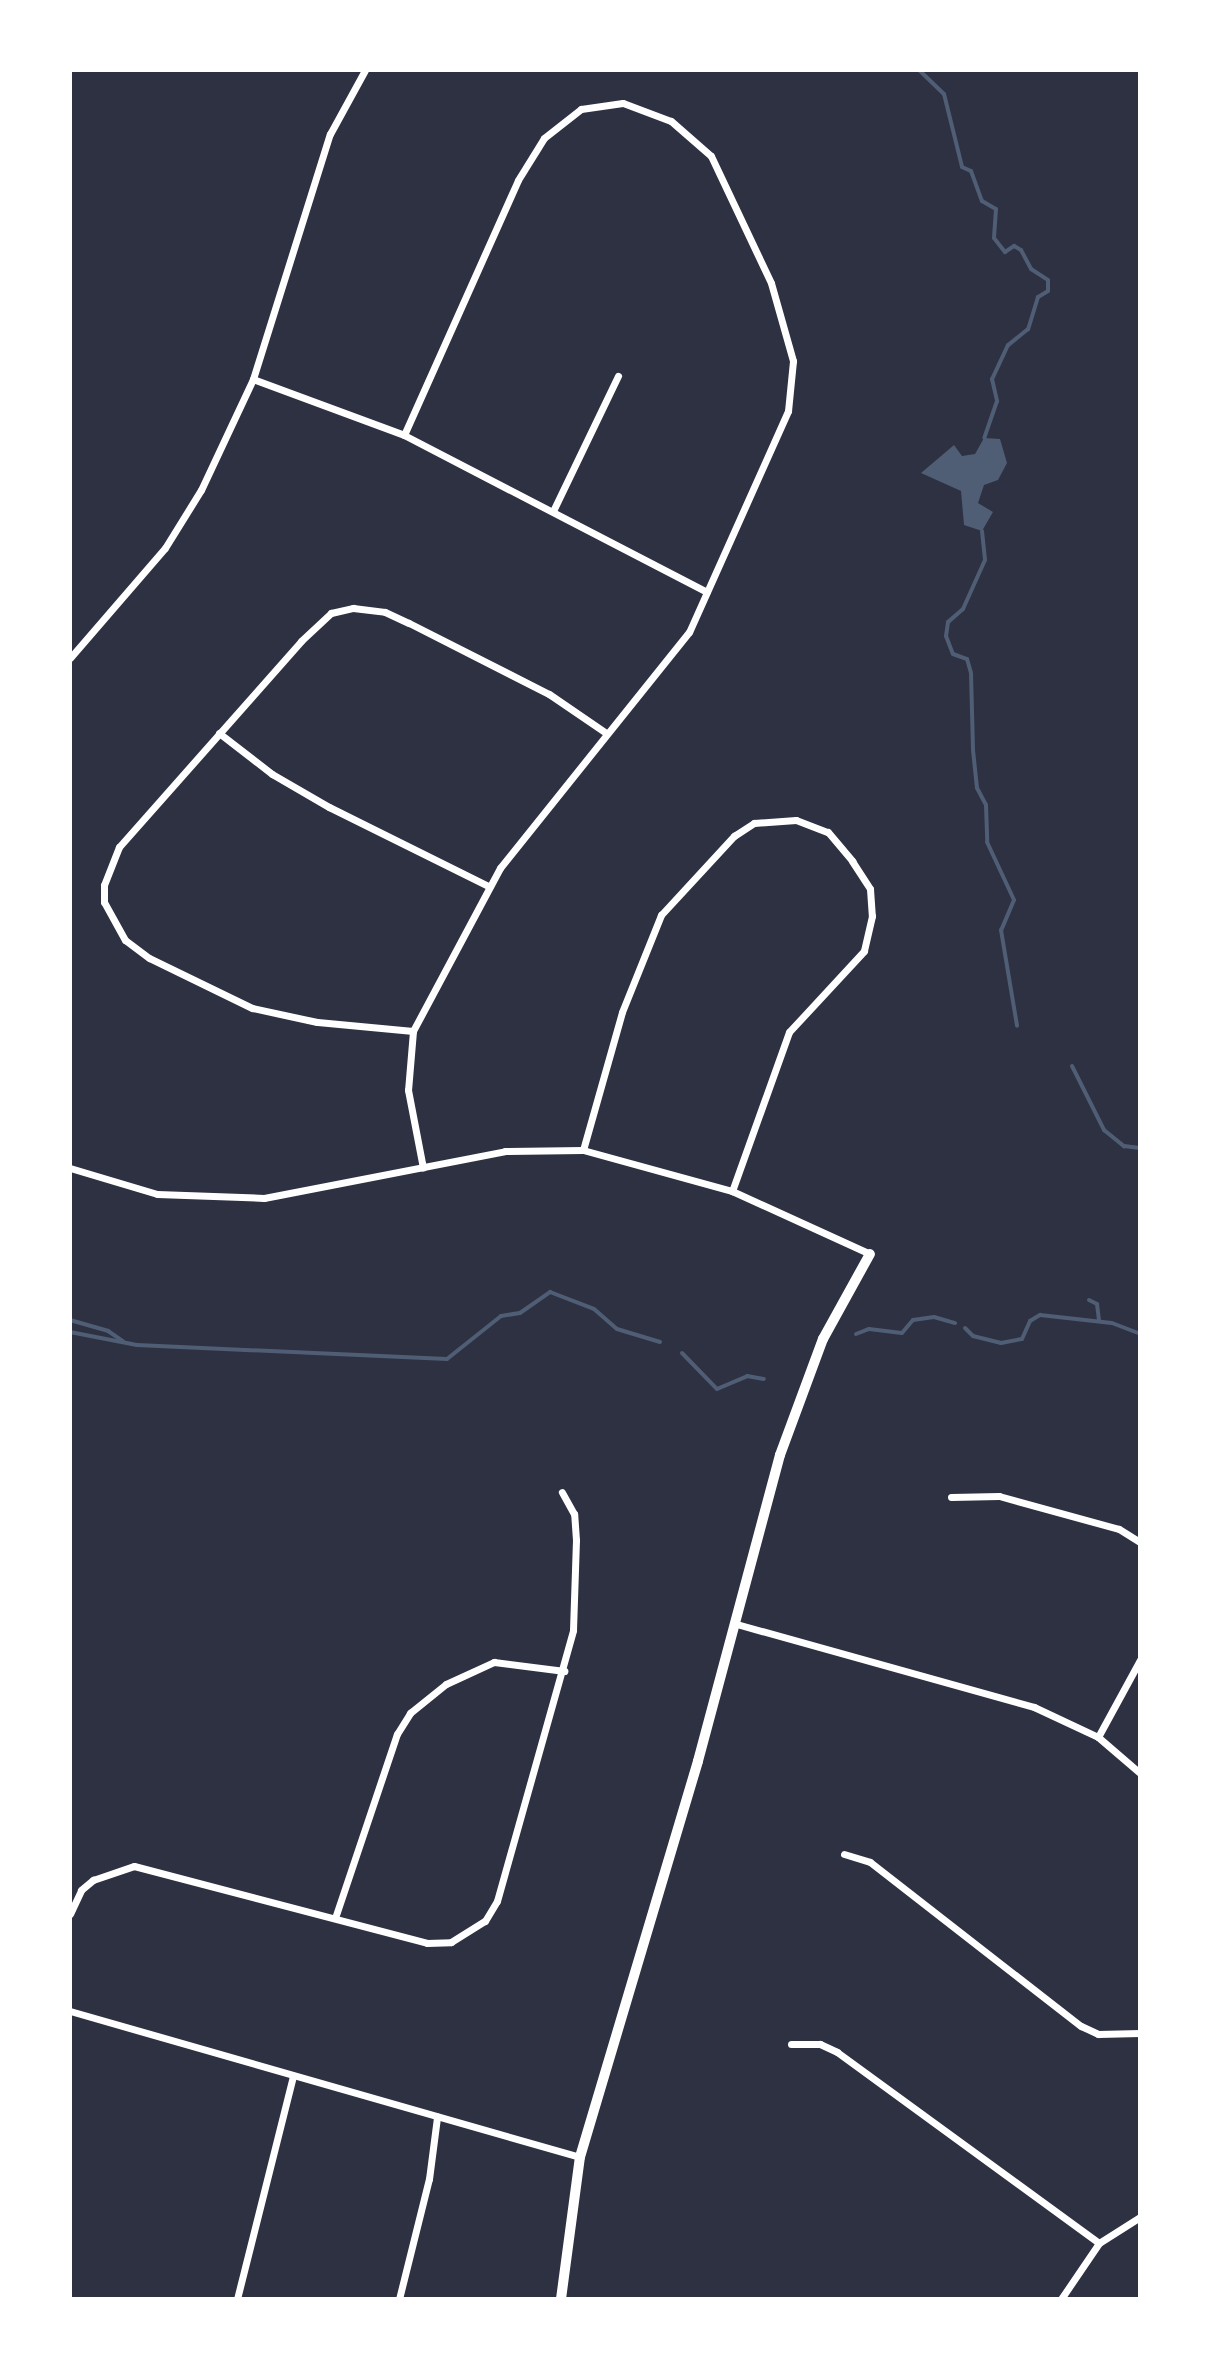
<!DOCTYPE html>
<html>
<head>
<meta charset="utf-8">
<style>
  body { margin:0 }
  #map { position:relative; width:1210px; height:2369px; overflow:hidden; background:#2d3142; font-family:"Nunito Sans",sans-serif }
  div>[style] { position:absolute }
  .water>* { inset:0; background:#4f5d75 }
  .stream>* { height:4px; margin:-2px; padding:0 2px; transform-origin:2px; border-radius:2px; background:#4f5d75 }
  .minor>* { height:7px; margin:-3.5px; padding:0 3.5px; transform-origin:3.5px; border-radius:3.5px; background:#fff }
  .secondary>* { height:10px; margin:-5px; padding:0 5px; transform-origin:5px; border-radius:5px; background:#fff }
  span { translate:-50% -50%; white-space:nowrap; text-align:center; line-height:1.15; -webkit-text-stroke:6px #fff; paint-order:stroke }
  .frame { position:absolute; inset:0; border:72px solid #fff; pointer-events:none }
</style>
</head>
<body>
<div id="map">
  <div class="water">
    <i style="clip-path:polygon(984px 438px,1000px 439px,1007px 463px,998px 480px,984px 485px,978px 503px,993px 512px,982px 531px,964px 525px,961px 491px,921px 473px,954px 445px,962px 456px,975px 454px)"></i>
  </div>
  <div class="stream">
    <i style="left:919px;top:70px;width:35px;rotate:44deg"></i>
    <i style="left:944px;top:94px;width:75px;rotate:76.1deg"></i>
    <i style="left:962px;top:167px;width:10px;rotate:24deg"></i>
    <i style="left:971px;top:171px;width:32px;rotate:70deg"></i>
    <i style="left:982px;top:201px;width:16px;rotate:30deg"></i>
    <i style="left:996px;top:209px;width:29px;rotate:94deg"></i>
    <i style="left:994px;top:238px;width:18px;rotate:52deg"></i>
    <i style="left:1005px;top:252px;width:11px;rotate:-34deg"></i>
    <i style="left:1014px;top:246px;width:8px;rotate:30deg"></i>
    <i style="left:1021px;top:250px;width:21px;rotate:62deg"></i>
    <i style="left:1031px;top:269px;width:20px;rotate:33deg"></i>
    <i style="left:1048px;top:280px;width:11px;rotate:90deg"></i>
    <i style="left:1048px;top:291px;width:12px;rotate:149deg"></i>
    <i style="left:1038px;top:297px;width:34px;rotate:107deg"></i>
    <i style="left:1028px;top:329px;width:26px;rotate:141deg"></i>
    <i style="left:1008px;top:345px;width:38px;rotate:115deg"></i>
    <i style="left:992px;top:379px;width:23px;rotate:77deg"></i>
    <i style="left:997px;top:401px;width:39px;rotate:109deg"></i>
    <i style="left:982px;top:531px;width:29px;rotate:84deg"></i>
    <i style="left:985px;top:560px;width:54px;rotate:114.2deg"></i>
    <i style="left:963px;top:609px;width:20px;rotate:139deg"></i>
    <i style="left:948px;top:622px;width:14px;rotate:98deg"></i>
    <i style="left:946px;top:636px;width:19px;rotate:69deg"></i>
    <i style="left:953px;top:654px;width:15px;rotate:20deg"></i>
    <i style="left:967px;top:659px;width:15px;rotate:74deg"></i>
    <i style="left:971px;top:673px;width:77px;rotate:88.5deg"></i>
    <i style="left:973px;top:750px;width:38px;rotate:84deg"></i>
    <i style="left:977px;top:788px;width:19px;rotate:62deg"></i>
    <i style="left:986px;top:805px;width:37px;rotate:88deg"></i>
    <i style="left:987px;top:842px;width:64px;rotate:65deg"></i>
    <i style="left:1014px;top:900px;width:33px;rotate:113deg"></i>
    <i style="left:1001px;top:930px;width:97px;rotate:80.5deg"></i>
    <i style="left:1072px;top:1066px;width:72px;rotate:63.4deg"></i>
    <i style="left:1104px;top:1130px;width:26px;rotate:39deg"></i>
    <i style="left:1124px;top:1146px;width:16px;rotate:7deg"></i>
    <i style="left:1089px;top:1300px;width:9px;rotate:27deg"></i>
    <i style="left:1097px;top:1304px;width:17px;rotate:83deg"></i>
    <i style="left:70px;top:1320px;width:40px;rotate:16deg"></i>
    <i style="left:108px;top:1331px;width:18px;rotate:34deg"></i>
    <i style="left:965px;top:1328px;width:11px;rotate:45deg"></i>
    <i style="left:973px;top:1336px;width:29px;rotate:14deg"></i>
    <i style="left:1001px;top:1343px;width:21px;rotate:-11deg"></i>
    <i style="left:1022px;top:1339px;width:20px;rotate:-66deg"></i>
    <i style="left:1030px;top:1321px;width:12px;rotate:-31deg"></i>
    <i style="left:1040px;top:1315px;width:72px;rotate:6.3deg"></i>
    <i style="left:1112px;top:1323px;width:30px;rotate:21deg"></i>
    <i style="left:70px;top:1332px;width:68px;rotate:11deg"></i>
    <i style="left:137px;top:1345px;width:310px;rotate:2.6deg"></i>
    <i style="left:447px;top:1359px;width:69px;rotate:-38.5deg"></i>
    <i style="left:501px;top:1316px;width:19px;rotate:-9deg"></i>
    <i style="left:520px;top:1313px;width:37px;rotate:-35deg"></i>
    <i style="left:550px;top:1292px;width:47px;rotate:21.1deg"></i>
    <i style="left:594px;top:1309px;width:30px;rotate:41deg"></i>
    <i style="left:617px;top:1329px;width:45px;rotate:16.8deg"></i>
    <i style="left:856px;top:1334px;width:14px;rotate:-21deg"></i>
    <i style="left:869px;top:1329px;width:33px;rotate:7deg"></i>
    <i style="left:902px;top:1333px;width:17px;rotate:-50deg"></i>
    <i style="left:913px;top:1320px;width:21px;rotate:-8deg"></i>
    <i style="left:934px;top:1317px;width:22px;rotate:16deg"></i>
    <i style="left:682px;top:1353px;width:50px;rotate:45.8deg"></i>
    <i style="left:717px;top:1389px;width:33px;rotate:-23deg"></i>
    <i style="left:747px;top:1376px;width:17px;rotate:10deg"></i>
  </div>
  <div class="minor">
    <i style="left:253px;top:379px;width:161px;rotate:20.3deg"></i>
    <i style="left:404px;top:435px;width:341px;rotate:27.4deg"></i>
    <i style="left:404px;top:435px;width:279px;rotate:-65.9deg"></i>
    <i style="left:518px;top:180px;width:49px;rotate:-58.2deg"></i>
    <i style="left:544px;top:138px;width:47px;rotate:-38.1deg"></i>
    <i style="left:581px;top:109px;width:42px;rotate:-8.1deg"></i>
    <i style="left:623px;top:103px;width:51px;rotate:20.6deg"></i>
    <i style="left:671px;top:121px;width:53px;rotate:41.2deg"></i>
    <i style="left:711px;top:156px;width:140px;rotate:64.7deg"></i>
    <i style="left:771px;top:283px;width:81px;rotate:74.2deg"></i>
    <i style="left:793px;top:361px;width:50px;rotate:95.7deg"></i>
    <i style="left:788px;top:411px;width:242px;rotate:114.1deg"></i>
    <i style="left:689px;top:632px;width:302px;rotate:128.7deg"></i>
    <i style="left:500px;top:868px;width:185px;rotate:118.1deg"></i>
    <i style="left:413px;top:1031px;width:59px;rotate:94.8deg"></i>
    <i style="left:408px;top:1090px;width:79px;rotate:79.1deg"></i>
    <i style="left:553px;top:511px;width:150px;rotate:-64.3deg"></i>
    <i style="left:70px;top:658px;width:145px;rotate:-49.2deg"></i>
    <i style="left:165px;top:548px;width:68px;rotate:-58.2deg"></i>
    <i style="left:201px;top:490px;width:123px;rotate:-64.9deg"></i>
    <i style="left:253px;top:379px;width:257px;rotate:-72.6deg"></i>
    <i style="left:330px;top:134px;width:73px;rotate:-61.3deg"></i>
    <i style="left:219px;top:733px;width:67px;rotate:37.7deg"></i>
    <i style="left:272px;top:774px;width:66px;rotate:30.1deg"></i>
    <i style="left:329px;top:807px;width:178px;rotate:26.4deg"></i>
    <i style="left:413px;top:1031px;width:96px;rotate:-174.6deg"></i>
    <i style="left:317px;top:1022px;width:66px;rotate:-167.8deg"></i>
    <i style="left:252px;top:1008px;width:114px;rotate:-154.1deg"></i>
    <i style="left:149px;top:958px;width:30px;rotate:-143deg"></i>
    <i style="left:125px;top:940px;width:43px;rotate:-118.9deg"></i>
    <i style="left:104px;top:902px;width:17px;rotate:-90deg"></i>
    <i style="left:104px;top:885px;width:41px;rotate:-68.5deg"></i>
    <i style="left:119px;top:847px;width:275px;rotate:-48.5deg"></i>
    <i style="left:301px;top:641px;width:41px;rotate:-43deg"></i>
    <i style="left:331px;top:613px;width:23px;rotate:-13deg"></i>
    <i style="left:353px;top:608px;width:32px;rotate:7deg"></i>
    <i style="left:385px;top:612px;width:26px;rotate:25deg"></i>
    <i style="left:409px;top:623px;width:157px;rotate:26.9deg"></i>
    <i style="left:549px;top:694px;width:69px;rotate:34.4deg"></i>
    <i style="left:583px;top:1150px;width:143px;rotate:-74.2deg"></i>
    <i style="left:622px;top:1012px;width:105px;rotate:-68.1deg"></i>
    <i style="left:661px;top:915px;width:108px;rotate:-47.3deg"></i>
    <i style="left:734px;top:836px;width:24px;rotate:-33deg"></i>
    <i style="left:754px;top:823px;width:42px;rotate:-4.1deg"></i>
    <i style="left:796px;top:820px;width:34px;rotate:21deg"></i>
    <i style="left:828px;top:832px;width:38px;rotate:50deg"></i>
    <i style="left:852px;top:861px;width:33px;rotate:57deg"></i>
    <i style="left:870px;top:889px;width:27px;rotate:86deg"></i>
    <i style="left:872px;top:916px;width:36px;rotate:103deg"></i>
    <i style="left:864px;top:951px;width:110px;rotate:132.8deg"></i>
    <i style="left:789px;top:1032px;width:169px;rotate:109.7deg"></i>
    <i style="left:70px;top:1168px;width:91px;rotate:16.6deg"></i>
    <i style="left:157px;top:1194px;width:107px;rotate:2.1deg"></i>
    <i style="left:264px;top:1198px;width:246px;rotate:-11deg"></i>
    <i style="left:505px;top:1151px;width:78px;rotate:-0.7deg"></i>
    <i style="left:583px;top:1150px;width:155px;rotate:15.4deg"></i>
    <i style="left:732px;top:1191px;width:152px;rotate:24.5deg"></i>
    <i style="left:951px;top:1497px;width:48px;rotate:-1.2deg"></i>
    <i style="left:999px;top:1496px;width:124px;rotate:15.4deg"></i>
    <i style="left:1119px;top:1529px;width:25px;rotate:32deg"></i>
    <i style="left:733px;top:1623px;width:313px;rotate:15.6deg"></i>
    <i style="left:1034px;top:1707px;width:71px;rotate:25.1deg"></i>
    <i style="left:1098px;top:1737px;width:55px;rotate:40.6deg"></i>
    <i style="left:1098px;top:1737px;width:88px;rotate:-61.4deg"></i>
    <i style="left:844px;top:1854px;width:27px;rotate:17deg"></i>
    <i style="left:870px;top:1862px;width:267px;rotate:37.9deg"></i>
    <i style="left:1081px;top:2026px;width:19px;rotate:25deg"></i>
    <i style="left:1098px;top:2034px;width:42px;rotate:-1.4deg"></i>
    <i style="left:70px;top:1914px;width:26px;rotate:-65deg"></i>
    <i style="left:81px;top:1890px;width:16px;rotate:-40deg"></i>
    <i style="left:93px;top:1880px;width:43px;rotate:-18.9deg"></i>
    <i style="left:134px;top:1866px;width:303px;rotate:14.7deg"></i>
    <i style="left:427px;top:1943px;width:24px;rotate:-2deg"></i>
    <i style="left:451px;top:1942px;width:40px;rotate:-32deg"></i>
    <i style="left:485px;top:1921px;width:23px;rotate:-59deg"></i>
    <i style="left:497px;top:1901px;width:281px;rotate:-74.3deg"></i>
    <i style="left:573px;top:1630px;width:90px;rotate:-88.1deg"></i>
    <i style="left:576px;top:1540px;width:26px;rotate:-94deg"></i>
    <i style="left:574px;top:1514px;width:25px;rotate:-119deg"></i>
    <i style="left:335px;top:1918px;width:194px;rotate:-71.4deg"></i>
    <i style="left:397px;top:1734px;width:25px;rotate:-58deg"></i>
    <i style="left:410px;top:1713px;width:46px;rotate:-38.9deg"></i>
    <i style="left:446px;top:1684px;width:53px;rotate:-24.6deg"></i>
    <i style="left:494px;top:1662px;width:71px;rotate:7.3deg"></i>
    <i style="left:70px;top:2011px;width:530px;rotate:15.98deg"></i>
    <i style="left:791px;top:2044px;width:29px"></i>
    <i style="left:820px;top:2044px;width:19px;rotate:25deg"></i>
    <i style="left:837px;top:2052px;width:324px;rotate:36.1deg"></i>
    <i style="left:237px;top:2299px;width:230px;rotate:-75.9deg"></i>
    <i style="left:399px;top:2299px;width:124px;rotate:-76deg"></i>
    <i style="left:429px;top:2179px;width:63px;rotate:-82.6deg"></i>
    <i style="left:1061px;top:2299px;width:68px;rotate:-55.8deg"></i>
    <i style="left:1099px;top:2243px;width:49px;rotate:-32.4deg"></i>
  </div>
  <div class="secondary">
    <i style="left:561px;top:2299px;width:143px;rotate:-82.4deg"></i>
    <i style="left:580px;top:2157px;width:413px;rotate:-73.4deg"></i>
    <i style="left:698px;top:1761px;width:317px;rotate:-75deg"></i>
    <i style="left:780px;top:1455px;width:124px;rotate:-69.7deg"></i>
    <i style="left:823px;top:1339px;width:97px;rotate:-61.1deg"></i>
  </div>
  <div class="frame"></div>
</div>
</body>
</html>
